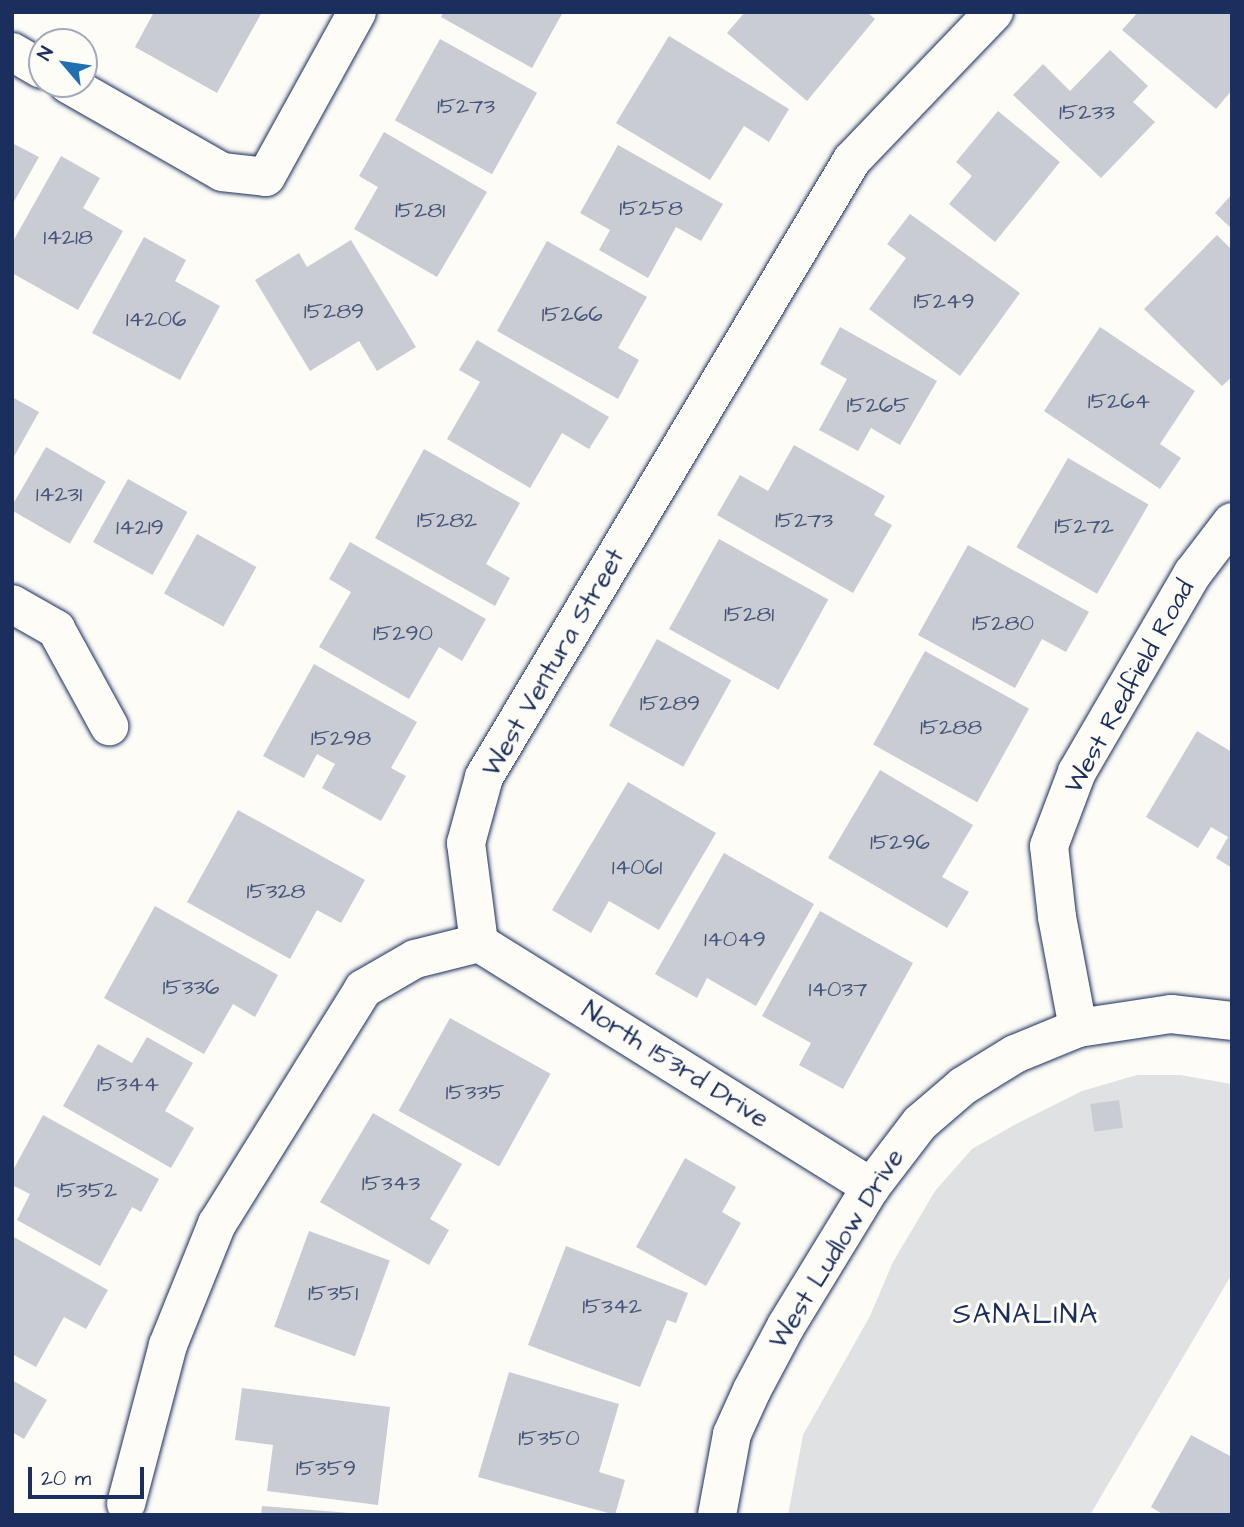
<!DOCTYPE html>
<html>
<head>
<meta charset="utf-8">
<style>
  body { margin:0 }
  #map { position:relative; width:1244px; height:1527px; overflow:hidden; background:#fdfcf7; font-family:"Architects Daughter",sans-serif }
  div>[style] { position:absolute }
  .green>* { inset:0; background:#e0e1e3 }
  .building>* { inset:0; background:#c9ccd3; transform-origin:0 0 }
  .roads { filter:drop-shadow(0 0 2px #1b2f5e) drop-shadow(0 0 2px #1b2f5e) }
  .minor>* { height:38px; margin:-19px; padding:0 19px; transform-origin:19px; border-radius:19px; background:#fdfcf7 }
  span { translate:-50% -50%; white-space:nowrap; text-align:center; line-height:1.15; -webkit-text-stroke:6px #fdfcf7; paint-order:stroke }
  .number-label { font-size:23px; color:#46567b }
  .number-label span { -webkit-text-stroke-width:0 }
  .street-label { font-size:26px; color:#1b2f5e }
  .neighbourhood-label { font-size:28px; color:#1b2f5e; letter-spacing:2px }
  .frame { position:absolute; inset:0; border:14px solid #1b2f5e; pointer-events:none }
  .north { position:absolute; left:28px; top:28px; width:70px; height:70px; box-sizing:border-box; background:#fdfcf7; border:2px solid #a3aaba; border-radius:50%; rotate:299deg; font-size:19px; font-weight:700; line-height:28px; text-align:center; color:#1b2f5e }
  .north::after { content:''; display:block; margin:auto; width:24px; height:32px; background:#1f6fb2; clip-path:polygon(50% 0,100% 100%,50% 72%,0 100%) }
  .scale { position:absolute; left:28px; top:1467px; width:116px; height:32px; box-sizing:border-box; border:4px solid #1b2f5e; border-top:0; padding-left:9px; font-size:21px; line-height:24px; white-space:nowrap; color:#1b2f5e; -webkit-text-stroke:5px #fdfcf7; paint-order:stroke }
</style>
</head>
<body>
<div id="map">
  <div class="green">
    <i style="clip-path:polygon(1137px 1075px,1180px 1075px,1232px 1084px,1232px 1274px,1090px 1515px,788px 1515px,803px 1435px,870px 1316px,893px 1262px,935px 1191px,972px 1149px,1018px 1123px,1082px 1091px)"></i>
  </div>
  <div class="building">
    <i style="clip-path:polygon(154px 12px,262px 12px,217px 93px,135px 47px)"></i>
    <i style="clip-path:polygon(443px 12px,563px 12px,532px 68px,441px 17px)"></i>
    <i style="clip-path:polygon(745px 12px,867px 12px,875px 19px,807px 101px,727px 33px)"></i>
    <i style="clip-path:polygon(1138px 12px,1232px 12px,1232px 90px,1216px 109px,1122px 30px)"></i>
    <i style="clip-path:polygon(669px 36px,789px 109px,769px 142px,744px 126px,710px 180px,616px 123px)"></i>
    <i style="left:440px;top:39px;width:111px;height:93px;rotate:29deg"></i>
    <i style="clip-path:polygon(1110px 50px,1148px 86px,1133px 102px,1155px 122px,1101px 178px,1013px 95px,1043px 64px,1070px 91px)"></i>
    <i style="clip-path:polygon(998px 111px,1060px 162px,995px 242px,949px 204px,972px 176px,956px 162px)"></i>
    <i style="clip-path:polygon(384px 132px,487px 192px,437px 277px,354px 229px,378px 187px,359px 176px)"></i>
    <i style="clip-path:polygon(12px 143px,39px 157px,12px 205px)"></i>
    <i style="clip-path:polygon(618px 145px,723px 204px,701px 241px,676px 227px,648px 278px,599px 250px,610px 230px,580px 213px)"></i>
    <i style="clip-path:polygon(61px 156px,100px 178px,83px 208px,123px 231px,78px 310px,12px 273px,12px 243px)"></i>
    <i style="clip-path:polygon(1232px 194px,1232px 229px,1215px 213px)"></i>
    <i style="clip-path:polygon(910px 214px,1020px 293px,960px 376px,869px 309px,906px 258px,887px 244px)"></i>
    <i style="clip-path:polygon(1217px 235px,1232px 250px,1232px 377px,1222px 386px,1144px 309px)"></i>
    <i style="clip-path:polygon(144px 237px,186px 260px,175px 281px,220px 306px,180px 380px,92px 333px)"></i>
    <i style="clip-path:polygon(351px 240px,416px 347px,377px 371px,359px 341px,310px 371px,255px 280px,299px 253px,307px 267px)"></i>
    <i style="clip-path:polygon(547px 241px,647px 297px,618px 348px,639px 360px,618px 399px,497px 331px)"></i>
    <i style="clip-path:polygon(840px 327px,937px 381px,900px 445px,871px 428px,858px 451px,819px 430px,847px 379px,820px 364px)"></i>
    <i style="clip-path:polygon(1100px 327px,1195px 391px,1160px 444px,1181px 458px,1160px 489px,1044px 411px)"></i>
    <i style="clip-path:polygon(477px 340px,609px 417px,589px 449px,562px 433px,530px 488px,447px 439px,480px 382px,459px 370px)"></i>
    <i style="clip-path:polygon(12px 397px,39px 412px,12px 460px)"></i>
    <i style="clip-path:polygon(794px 445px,885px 496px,874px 515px,892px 525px,853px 593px,717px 515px,740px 475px,768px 491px)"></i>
    <i style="left:46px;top:447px;width:69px;height:72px;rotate:30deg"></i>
    <i style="clip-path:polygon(424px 449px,520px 503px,486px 564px,510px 578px,495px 606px,375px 538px)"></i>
    <i style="left:1068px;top:458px;width:93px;height:103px;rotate:30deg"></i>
    <i style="left:128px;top:479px;width:68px;height:72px;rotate:29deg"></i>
    <i style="left:197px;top:534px;width:68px;height:68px;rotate:29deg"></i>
    <i style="left:719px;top:539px;width:125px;height:103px;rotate:29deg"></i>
    <i style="clip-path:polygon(350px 542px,486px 619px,462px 661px,439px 647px,409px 699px,319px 647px,351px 592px,329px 579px)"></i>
    <i style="clip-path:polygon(968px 545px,1089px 612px,1066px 652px,1042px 639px,1015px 688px,918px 635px)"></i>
    <i style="left:657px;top:639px;width:85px;height:99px;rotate:29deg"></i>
    <i style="left:925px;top:651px;width:119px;height:107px;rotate:29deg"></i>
    <i style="clip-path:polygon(314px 664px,417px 722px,391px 768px,406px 776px,381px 821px,322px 788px,335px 764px,317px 754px,304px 778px,263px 756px)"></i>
    <i style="clip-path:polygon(1197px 731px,1232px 752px,1232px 868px,1216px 858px,1228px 837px,1211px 827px,1198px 848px,1146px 817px)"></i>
    <i style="clip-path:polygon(880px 770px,973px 825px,942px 877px,969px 892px,947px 928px,828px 858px)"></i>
    <i style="clip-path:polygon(628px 782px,716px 833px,659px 930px,609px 901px,591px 933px,552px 910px)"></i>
    <i style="clip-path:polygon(238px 810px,365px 880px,341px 923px,317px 910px,290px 959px,187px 902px)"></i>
    <i style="clip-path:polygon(724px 853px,814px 904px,756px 1006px,707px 978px,697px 998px,655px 974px)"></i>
    <i style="clip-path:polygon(155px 906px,278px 975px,255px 1017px,233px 1004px,204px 1054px,104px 998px)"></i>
    <i style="clip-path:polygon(820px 911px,913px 963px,843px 1089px,799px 1065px,811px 1043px,762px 1016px)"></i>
    <i style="left:450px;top:1018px;width:115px;height:106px;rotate:29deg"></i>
    <i style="clip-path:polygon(147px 1037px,193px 1063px,165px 1111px,194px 1128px,171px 1168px,63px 1106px,98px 1044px,132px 1063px)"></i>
    <i style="left:1119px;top:1100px;width:28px;height:29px;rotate:82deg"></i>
    <i style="clip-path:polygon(373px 1113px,462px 1164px,430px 1219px,449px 1230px,429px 1265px,320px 1202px)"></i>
    <i style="clip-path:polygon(43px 1115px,159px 1179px,141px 1212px,132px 1207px,100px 1266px,17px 1220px,30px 1194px,12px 1185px,12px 1172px)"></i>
    <i style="clip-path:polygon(685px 1158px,736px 1187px,722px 1212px,741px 1223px,706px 1286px,636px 1247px)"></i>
    <i style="left:309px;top:1231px;width:86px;height:102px;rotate:20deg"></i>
    <i style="clip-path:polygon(12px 1236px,108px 1290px,86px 1329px,64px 1317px,36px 1367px,12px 1354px)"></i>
    <i style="clip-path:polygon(566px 1246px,688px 1293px,676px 1323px,667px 1320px,640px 1387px,528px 1345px)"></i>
    <i style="clip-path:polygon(509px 1372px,619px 1404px,599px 1472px,625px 1480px,615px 1515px,478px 1477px)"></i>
    <i style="clip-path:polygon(12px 1380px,47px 1400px,24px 1439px,12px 1432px)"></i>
    <i style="clip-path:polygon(242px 1388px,390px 1407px,378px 1505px,267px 1491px,273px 1445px,235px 1440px)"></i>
    <i style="clip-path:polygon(1191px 1435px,1232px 1457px,1232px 1515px,1164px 1515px,1151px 1507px)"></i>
    <i style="clip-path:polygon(262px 1506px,350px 1513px,350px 1515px,261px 1515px)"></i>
  </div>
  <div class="roads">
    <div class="minor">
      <i style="left:12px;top:52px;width:34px;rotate:30deg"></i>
      <i style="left:68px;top:84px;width:177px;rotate:29.7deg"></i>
      <i style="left:222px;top:172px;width:44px;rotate:6.5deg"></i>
      <i style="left:266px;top:177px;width:188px;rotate:-61.1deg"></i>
      <i style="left:12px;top:604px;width:51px;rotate:29.6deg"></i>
      <i style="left:56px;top:629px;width:111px;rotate:61.3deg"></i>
      <i style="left:479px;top:943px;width:462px;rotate:31.9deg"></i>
      <i style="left:1078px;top:1028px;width:113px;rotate:-100.7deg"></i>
      <i style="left:1057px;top:917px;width:71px;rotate:-96.4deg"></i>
      <i style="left:1049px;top:846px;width:79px;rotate:-69.3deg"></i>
      <i style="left:1077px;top:772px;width:230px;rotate:-59.8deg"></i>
      <i style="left:1193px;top:573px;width:64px;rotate:-52.6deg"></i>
      <i style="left:126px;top:1504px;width:164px;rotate:-75.2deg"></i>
      <i style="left:168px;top:1345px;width:131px;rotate:-68deg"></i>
      <i style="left:217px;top:1224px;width:277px;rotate:-58.1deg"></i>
      <i style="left:363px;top:989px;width:60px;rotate:-30deg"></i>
      <i style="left:415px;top:959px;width:66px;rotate:-14deg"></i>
      <i style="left:479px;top:943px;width:101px;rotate:-97.4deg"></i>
      <i style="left:466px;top:843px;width:68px;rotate:-74.7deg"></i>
      <i style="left:484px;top:777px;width:718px;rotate:-59.19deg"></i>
      <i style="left:852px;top:160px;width:205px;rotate:-46.2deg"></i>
      <i style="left:717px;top:1515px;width:82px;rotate:-79.5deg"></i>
      <i style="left:732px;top:1434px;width:48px;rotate:-65.6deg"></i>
      <i style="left:752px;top:1390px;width:72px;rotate:-62deg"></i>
      <i style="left:786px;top:1326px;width:163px;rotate:-58.6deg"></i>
      <i style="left:871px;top:1187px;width:81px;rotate:-52.6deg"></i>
      <i style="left:920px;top:1123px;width:57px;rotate:-40.7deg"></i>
      <i style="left:963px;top:1086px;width:61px;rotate:-31.6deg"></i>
      <i style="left:1015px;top:1054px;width:68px;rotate:-22.4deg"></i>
      <i style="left:1078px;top:1028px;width:94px;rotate:-8.6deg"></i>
      <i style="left:1171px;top:1014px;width:61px;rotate:6.5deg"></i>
    </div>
  </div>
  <div class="number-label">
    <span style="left:466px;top:106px">15273</span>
    <span style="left:1087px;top:112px">15233</span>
    <span style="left:651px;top:208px">15258</span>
    <span style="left:420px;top:210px">15281</span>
    <span style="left:68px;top:237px">14218</span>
    <span style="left:944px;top:301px">15249</span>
    <span style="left:334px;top:311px">15289</span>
    <span style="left:572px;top:314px">15266</span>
    <span style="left:156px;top:319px">14206</span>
    <span style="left:1119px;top:401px">15264</span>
    <span style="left:878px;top:405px">15265</span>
    <span style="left:59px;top:494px">14231</span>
    <span style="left:447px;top:520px">15282</span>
    <span style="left:804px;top:520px">15273</span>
    <span style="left:1084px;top:526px">15272</span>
    <span style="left:140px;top:527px">14219</span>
    <span style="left:749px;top:614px">15281</span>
    <span style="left:1003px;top:623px">15280</span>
    <span style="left:403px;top:633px">15290</span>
    <span style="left:670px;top:703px">15289</span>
    <span style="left:951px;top:727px">15288</span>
    <span style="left:341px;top:738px">15298</span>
    <span style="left:900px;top:842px">15296</span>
    <span style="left:637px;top:867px">14061</span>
    <span style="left:276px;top:891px">15328</span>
    <span style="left:735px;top:939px">14049</span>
    <span style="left:191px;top:987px">15336</span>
    <span style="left:838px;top:989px">14037</span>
    <span style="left:128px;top:1084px">15344</span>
    <span style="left:475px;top:1092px">15335</span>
    <span style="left:391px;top:1183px">15343</span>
    <span style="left:87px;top:1190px">15352</span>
    <span style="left:333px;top:1293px">15351</span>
    <span style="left:612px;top:1306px">15342</span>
    <span style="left:549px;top:1438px">15350</span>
    <span style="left:326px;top:1468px">15359</span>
  </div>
  <div class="street-label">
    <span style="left:554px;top:663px;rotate:-60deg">West Ventura Street</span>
    <span style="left:1130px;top:687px;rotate:-61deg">West Redfield Road</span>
    <span style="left:675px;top:1065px;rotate:32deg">North 153rd Drive</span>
    <span style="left:837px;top:1249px;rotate:-58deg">West Ludlow Drive</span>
  </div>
  <div class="neighbourhood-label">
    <span style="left:1026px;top:1315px">SANALINA</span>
  </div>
  <div class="frame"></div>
  <div class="north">N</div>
  <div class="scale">20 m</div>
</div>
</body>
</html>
